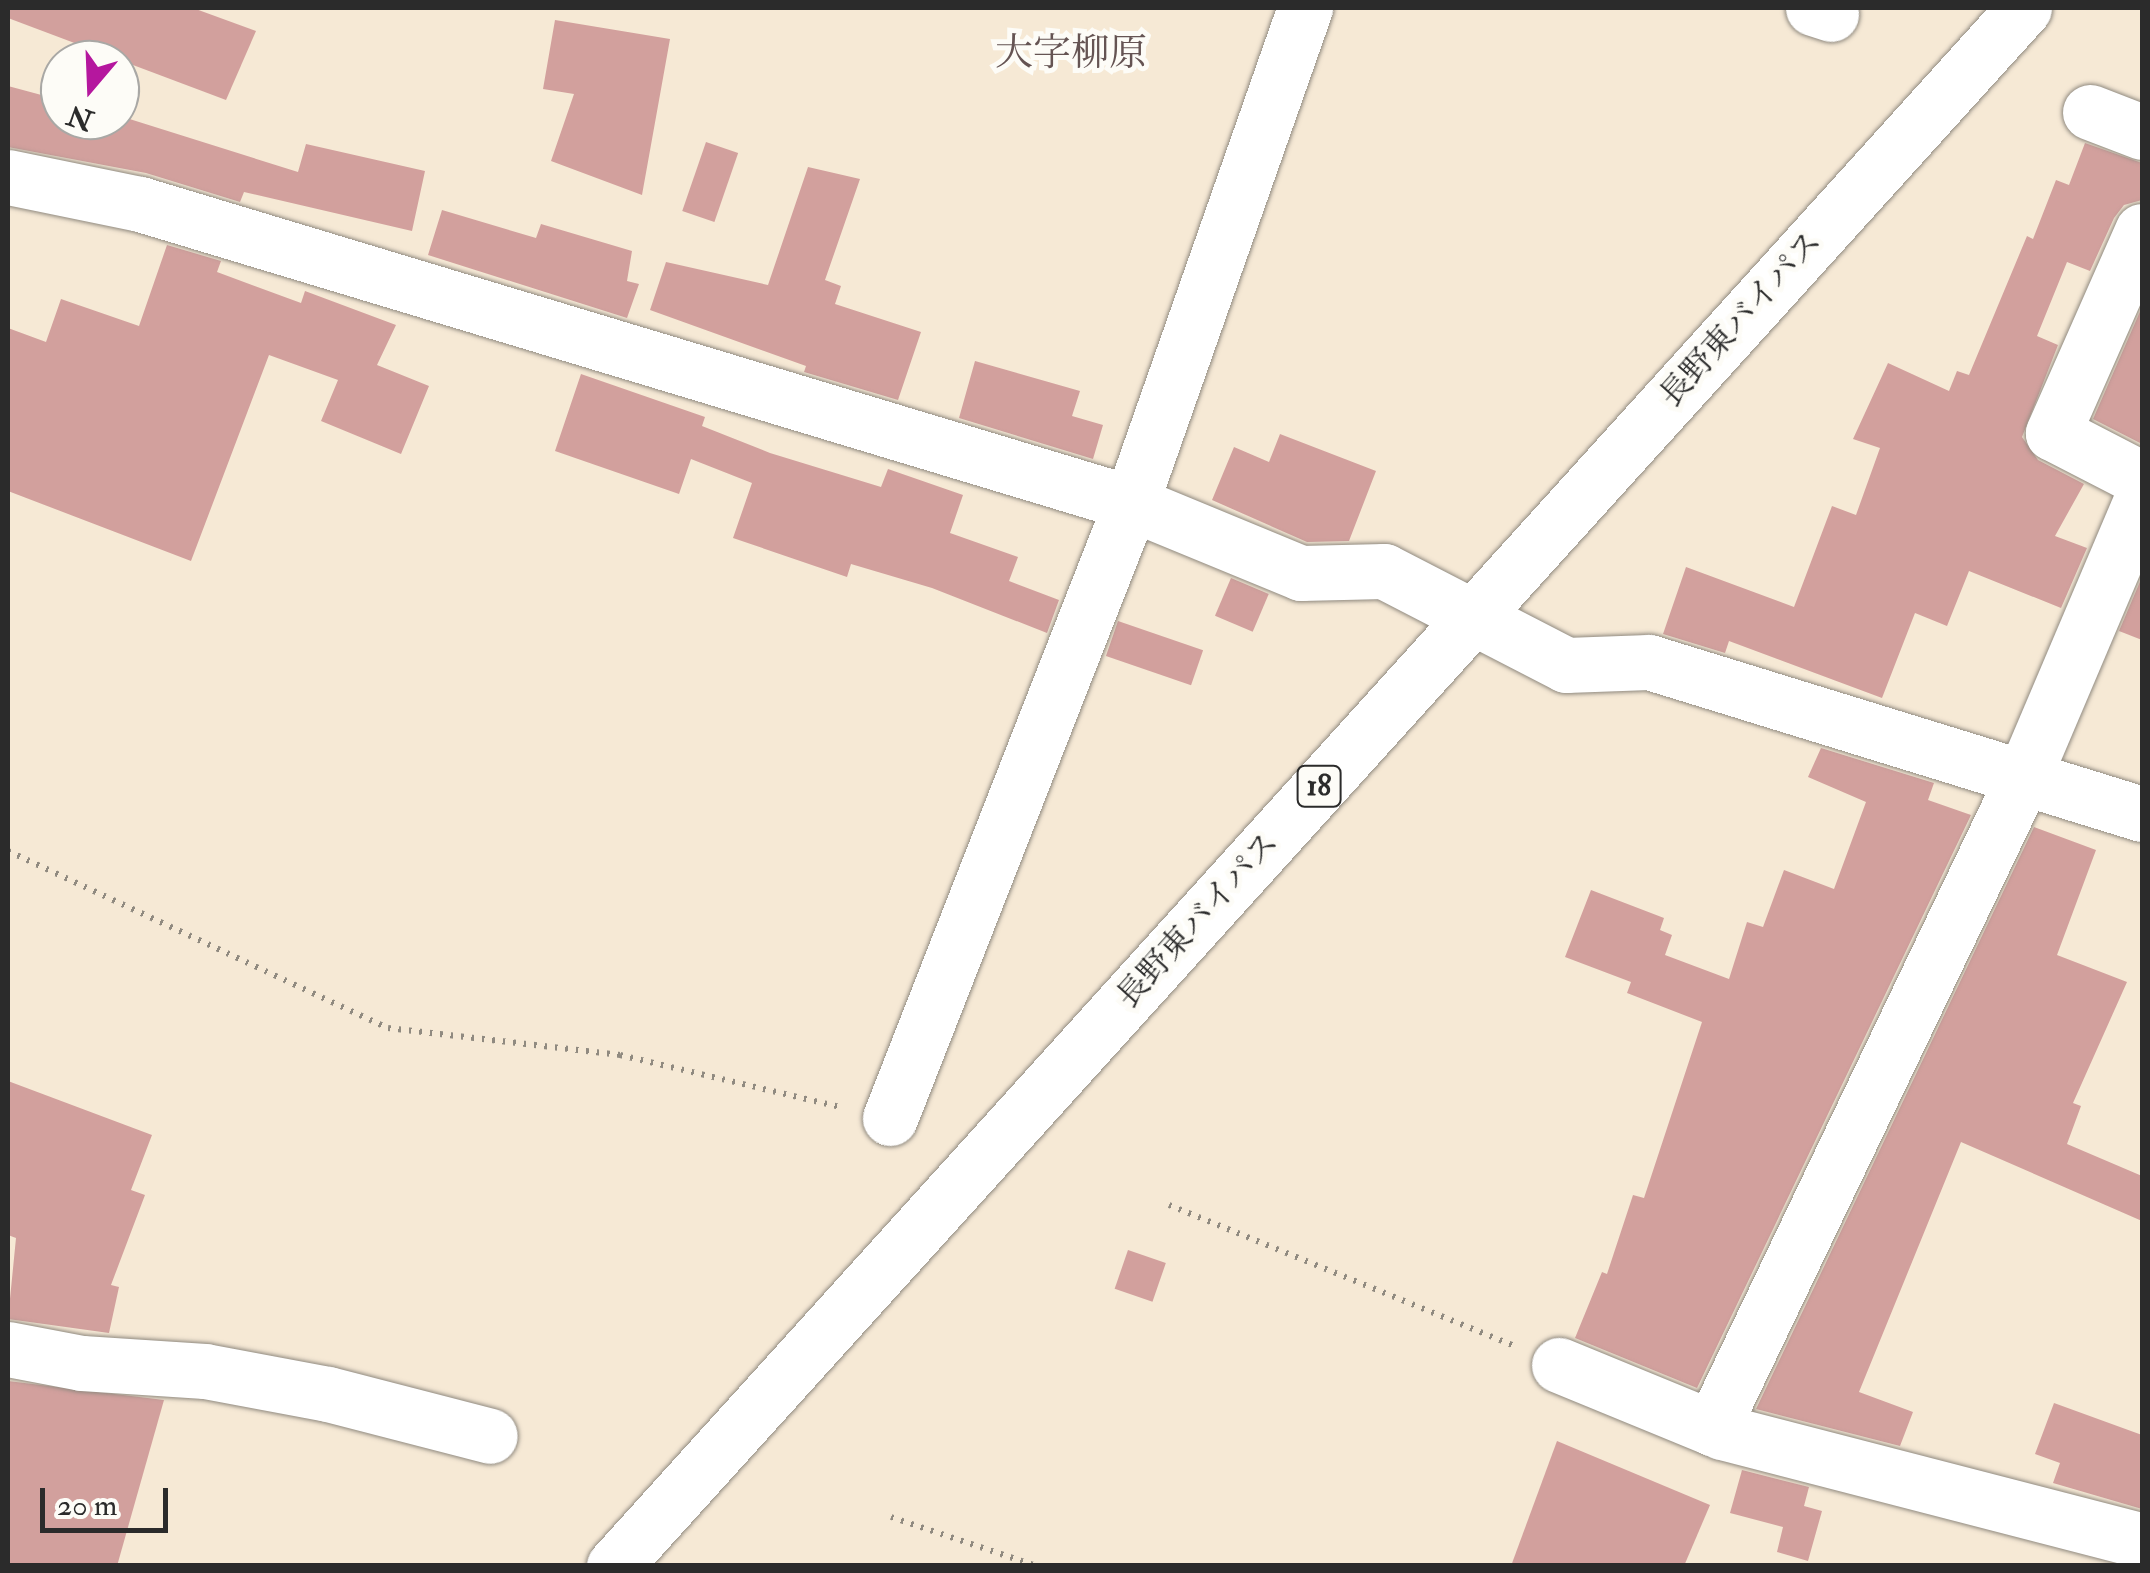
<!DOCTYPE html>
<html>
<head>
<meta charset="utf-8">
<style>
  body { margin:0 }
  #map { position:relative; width:2150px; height:1573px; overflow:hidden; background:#f6e9d5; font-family:"IM FELL Double Pica","Noto Serif JP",serif }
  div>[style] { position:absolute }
  .building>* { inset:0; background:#d2a09d; transform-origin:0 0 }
  .path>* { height:6px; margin-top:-3px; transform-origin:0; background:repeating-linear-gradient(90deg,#908a80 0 2.5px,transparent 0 10.5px) }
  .roads { filter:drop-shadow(0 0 2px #908a80) drop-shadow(0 0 2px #908a80) }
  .minor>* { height:55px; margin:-27.5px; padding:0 27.5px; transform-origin:27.5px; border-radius:27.5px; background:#fff }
  .highway>* { height:55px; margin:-27.5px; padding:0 27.5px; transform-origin:27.5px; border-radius:27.5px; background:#fff }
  span { translate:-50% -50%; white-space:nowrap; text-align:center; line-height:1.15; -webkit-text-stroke:10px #fdfcf7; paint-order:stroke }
  .shield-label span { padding:2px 8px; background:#fdfcf7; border:2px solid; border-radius:8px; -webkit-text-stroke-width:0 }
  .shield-label { font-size:30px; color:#2b2b2b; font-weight:700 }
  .street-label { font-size:32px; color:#2b2b2b }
  .quarter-label { font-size:38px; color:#655453 }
  .frame { position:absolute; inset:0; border:10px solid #2b2b2b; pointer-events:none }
  .north { position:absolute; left:40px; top:40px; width:100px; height:100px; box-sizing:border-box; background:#fdfcf7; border:2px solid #a9a8a5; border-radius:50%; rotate:199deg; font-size:28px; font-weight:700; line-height:40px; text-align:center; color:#2b2b2b }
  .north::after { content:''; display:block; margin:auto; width:35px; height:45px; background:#b5179e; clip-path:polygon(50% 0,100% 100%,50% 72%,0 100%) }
  .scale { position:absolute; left:40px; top:1488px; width:128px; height:45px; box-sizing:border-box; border:5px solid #2b2b2b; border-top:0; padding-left:12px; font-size:30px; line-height:35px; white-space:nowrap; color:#2b2b2b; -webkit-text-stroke:8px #fdfcf7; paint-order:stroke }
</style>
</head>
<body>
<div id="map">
  <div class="building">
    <i style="clip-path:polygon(8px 8px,193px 8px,256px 31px,226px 100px,8px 18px)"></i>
    <i style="clip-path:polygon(555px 20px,670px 39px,642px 195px,551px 161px,574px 94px,543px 89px)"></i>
    <i style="clip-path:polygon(8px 86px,60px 100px,60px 120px,120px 116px,298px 172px,306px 144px,425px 171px,412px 231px,244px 192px,240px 202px,146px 173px,8px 147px)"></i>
    <i style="left:706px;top:142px;width:34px;height:73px;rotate:19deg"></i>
    <i style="clip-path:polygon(2085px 143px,2142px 163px,2142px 200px,2124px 205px,2114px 218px,2090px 271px,2067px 262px,2037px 336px,2058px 345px,2022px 437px,2038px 460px,2084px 484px,2055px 536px,2087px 548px,2061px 608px,1969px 571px,1947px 626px,1915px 613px,1882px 698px,1729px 641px,1725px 653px,1663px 634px,1686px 567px,1794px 607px,1832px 506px,1856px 515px,1880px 448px,1853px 439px,1888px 363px,1949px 391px,1957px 371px,1969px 375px,2027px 236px,2033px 239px,2056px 180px,2069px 185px)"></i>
    <i style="clip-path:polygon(808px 167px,860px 179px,825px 280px,841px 286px,835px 304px,921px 332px,898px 400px,804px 372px,806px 366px,650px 310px,666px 262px,768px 285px)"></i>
    <i style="clip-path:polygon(442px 210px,536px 238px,541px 224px,632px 251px,627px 281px,639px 284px,627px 318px,428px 255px)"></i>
    <i style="clip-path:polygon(167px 245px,221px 261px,217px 272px,301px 303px,305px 291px,396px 325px,377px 365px,429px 386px,401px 454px,321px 421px,338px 380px,269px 355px,191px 561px,8px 491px,8px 328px,46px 342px,61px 299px,139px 326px)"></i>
    <i style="clip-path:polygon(2142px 307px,2142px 444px,2093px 419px)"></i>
    <i style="clip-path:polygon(975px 361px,1080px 391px,1072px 416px,1103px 425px,1093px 459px,959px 418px)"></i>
    <i style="clip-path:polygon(581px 374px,705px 417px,702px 426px,770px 453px,881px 487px,888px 469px,963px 495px,950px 533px,1018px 557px,1009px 581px,1059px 600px,1047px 633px,932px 588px,851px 564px,847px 577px,733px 538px,752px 483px,691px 459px,679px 494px,555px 451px)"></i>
    <i style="clip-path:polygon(1280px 434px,1376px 471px,1349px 541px,1307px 542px,1212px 500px,1234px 447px,1269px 462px)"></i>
    <i style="clip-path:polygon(2142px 577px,2142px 640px,2119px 631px)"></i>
    <i style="left:1231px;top:578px;width:41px;height:41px;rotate:23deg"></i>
    <i style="left:1118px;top:621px;width:90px;height:37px;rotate:19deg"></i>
    <i style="clip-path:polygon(1821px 748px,1934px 783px,1928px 800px,1971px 815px,1697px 1388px,1575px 1338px,1602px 1272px,1607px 1274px,1633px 1195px,1644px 1198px,1702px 1022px,1627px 993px,1631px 982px,1565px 957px,1591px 890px,1664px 918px,1660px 930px,1672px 935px,1665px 955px,1729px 979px,1747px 922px,1763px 927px,1784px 870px,1834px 889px,1866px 802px,1808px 777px)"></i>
    <i style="clip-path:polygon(2034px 827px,2096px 850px,2057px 955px,2127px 982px,2073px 1103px,2081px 1106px,2067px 1144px,2142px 1176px,2142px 1221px,1961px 1142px,1859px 1392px,1913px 1412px,1900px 1446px,1756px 1409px)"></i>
    <i style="clip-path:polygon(8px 1081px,152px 1135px,131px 1190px,145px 1195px,111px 1285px,119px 1287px,109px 1333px,8px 1319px,16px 1238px,8px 1235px)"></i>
    <i style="left:1128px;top:1250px;width:40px;height:41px;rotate:19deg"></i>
    <i style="clip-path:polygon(8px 1381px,164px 1400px,117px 1566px,8px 1566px)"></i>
    <i style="clip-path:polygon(2054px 1403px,2142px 1435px,2142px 1509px,2053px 1483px,2060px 1463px,2035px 1454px)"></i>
    <i style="clip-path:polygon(1557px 1441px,1710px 1505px,1684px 1566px,1511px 1566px)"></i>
    <i style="clip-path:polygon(1742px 1470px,1809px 1487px,1804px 1506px,1822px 1511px,1808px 1561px,1777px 1552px,1783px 1527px,1730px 1513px)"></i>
  </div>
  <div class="path">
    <i style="left:8px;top:851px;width:419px;rotate:25deg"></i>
    <i style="left:388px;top:1028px;width:234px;rotate:6.6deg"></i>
    <i style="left:620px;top:1055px;width:230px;rotate:13.3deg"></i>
    <i style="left:1169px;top:1205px;width:374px;rotate:22.2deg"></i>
    <i style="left:891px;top:1517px;width:154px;rotate:18.6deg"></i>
  </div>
  <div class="roads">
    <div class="minor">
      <i style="left:1813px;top:8px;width:19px;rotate:18deg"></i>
      <i style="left:2090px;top:112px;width:56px;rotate:21deg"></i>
      <i style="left:8px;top:177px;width:135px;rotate:11.6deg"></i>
      <i style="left:140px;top:204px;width:1035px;rotate:16.79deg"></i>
      <i style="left:1131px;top:503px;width:525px;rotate:-70.63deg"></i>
      <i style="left:2142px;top:231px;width:221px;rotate:113.8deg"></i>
      <i style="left:2053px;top:433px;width:100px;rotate:27.3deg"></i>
      <i style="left:890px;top:1118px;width:661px;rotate:-68.6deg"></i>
      <i style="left:1131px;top:503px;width:184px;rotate:22.4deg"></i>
      <i style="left:1301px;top:573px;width:83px;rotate:-1.4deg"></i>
      <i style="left:1384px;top:571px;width:205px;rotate:27.3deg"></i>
      <i style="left:1566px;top:665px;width:83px;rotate:-2.1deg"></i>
      <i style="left:1649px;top:662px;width:516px;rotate:17.14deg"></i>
      <i style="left:8px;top:1349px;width:75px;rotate:10.7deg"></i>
      <i style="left:82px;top:1363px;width:123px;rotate:3.7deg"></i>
      <i style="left:205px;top:1371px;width:125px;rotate:10.6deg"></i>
      <i style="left:328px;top:1394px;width:167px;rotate:14.5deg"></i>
      <i style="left:1559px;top:1365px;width:176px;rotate:22.3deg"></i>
      <i style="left:1722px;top:1432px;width:434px;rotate:14.5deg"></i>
      <i style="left:1712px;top:1428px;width:723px;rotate:-64.43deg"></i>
      <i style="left:2024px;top:776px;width:302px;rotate:-67deg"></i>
    </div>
    <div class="highway">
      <i style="left:614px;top:1566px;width:2101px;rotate:-47.85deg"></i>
    </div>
  </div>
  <div class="shield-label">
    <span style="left:1319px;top:786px">18</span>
  </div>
  <div class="street-label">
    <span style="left:1741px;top:319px;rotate:-48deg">長野東バイパス</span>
    <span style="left:1198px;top:920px;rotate:-48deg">長野東バイパス</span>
  </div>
  <div class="quarter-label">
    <span style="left:1071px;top:54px">大字柳原</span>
  </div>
  <div class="frame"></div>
  <div class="north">N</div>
  <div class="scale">20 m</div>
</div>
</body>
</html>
